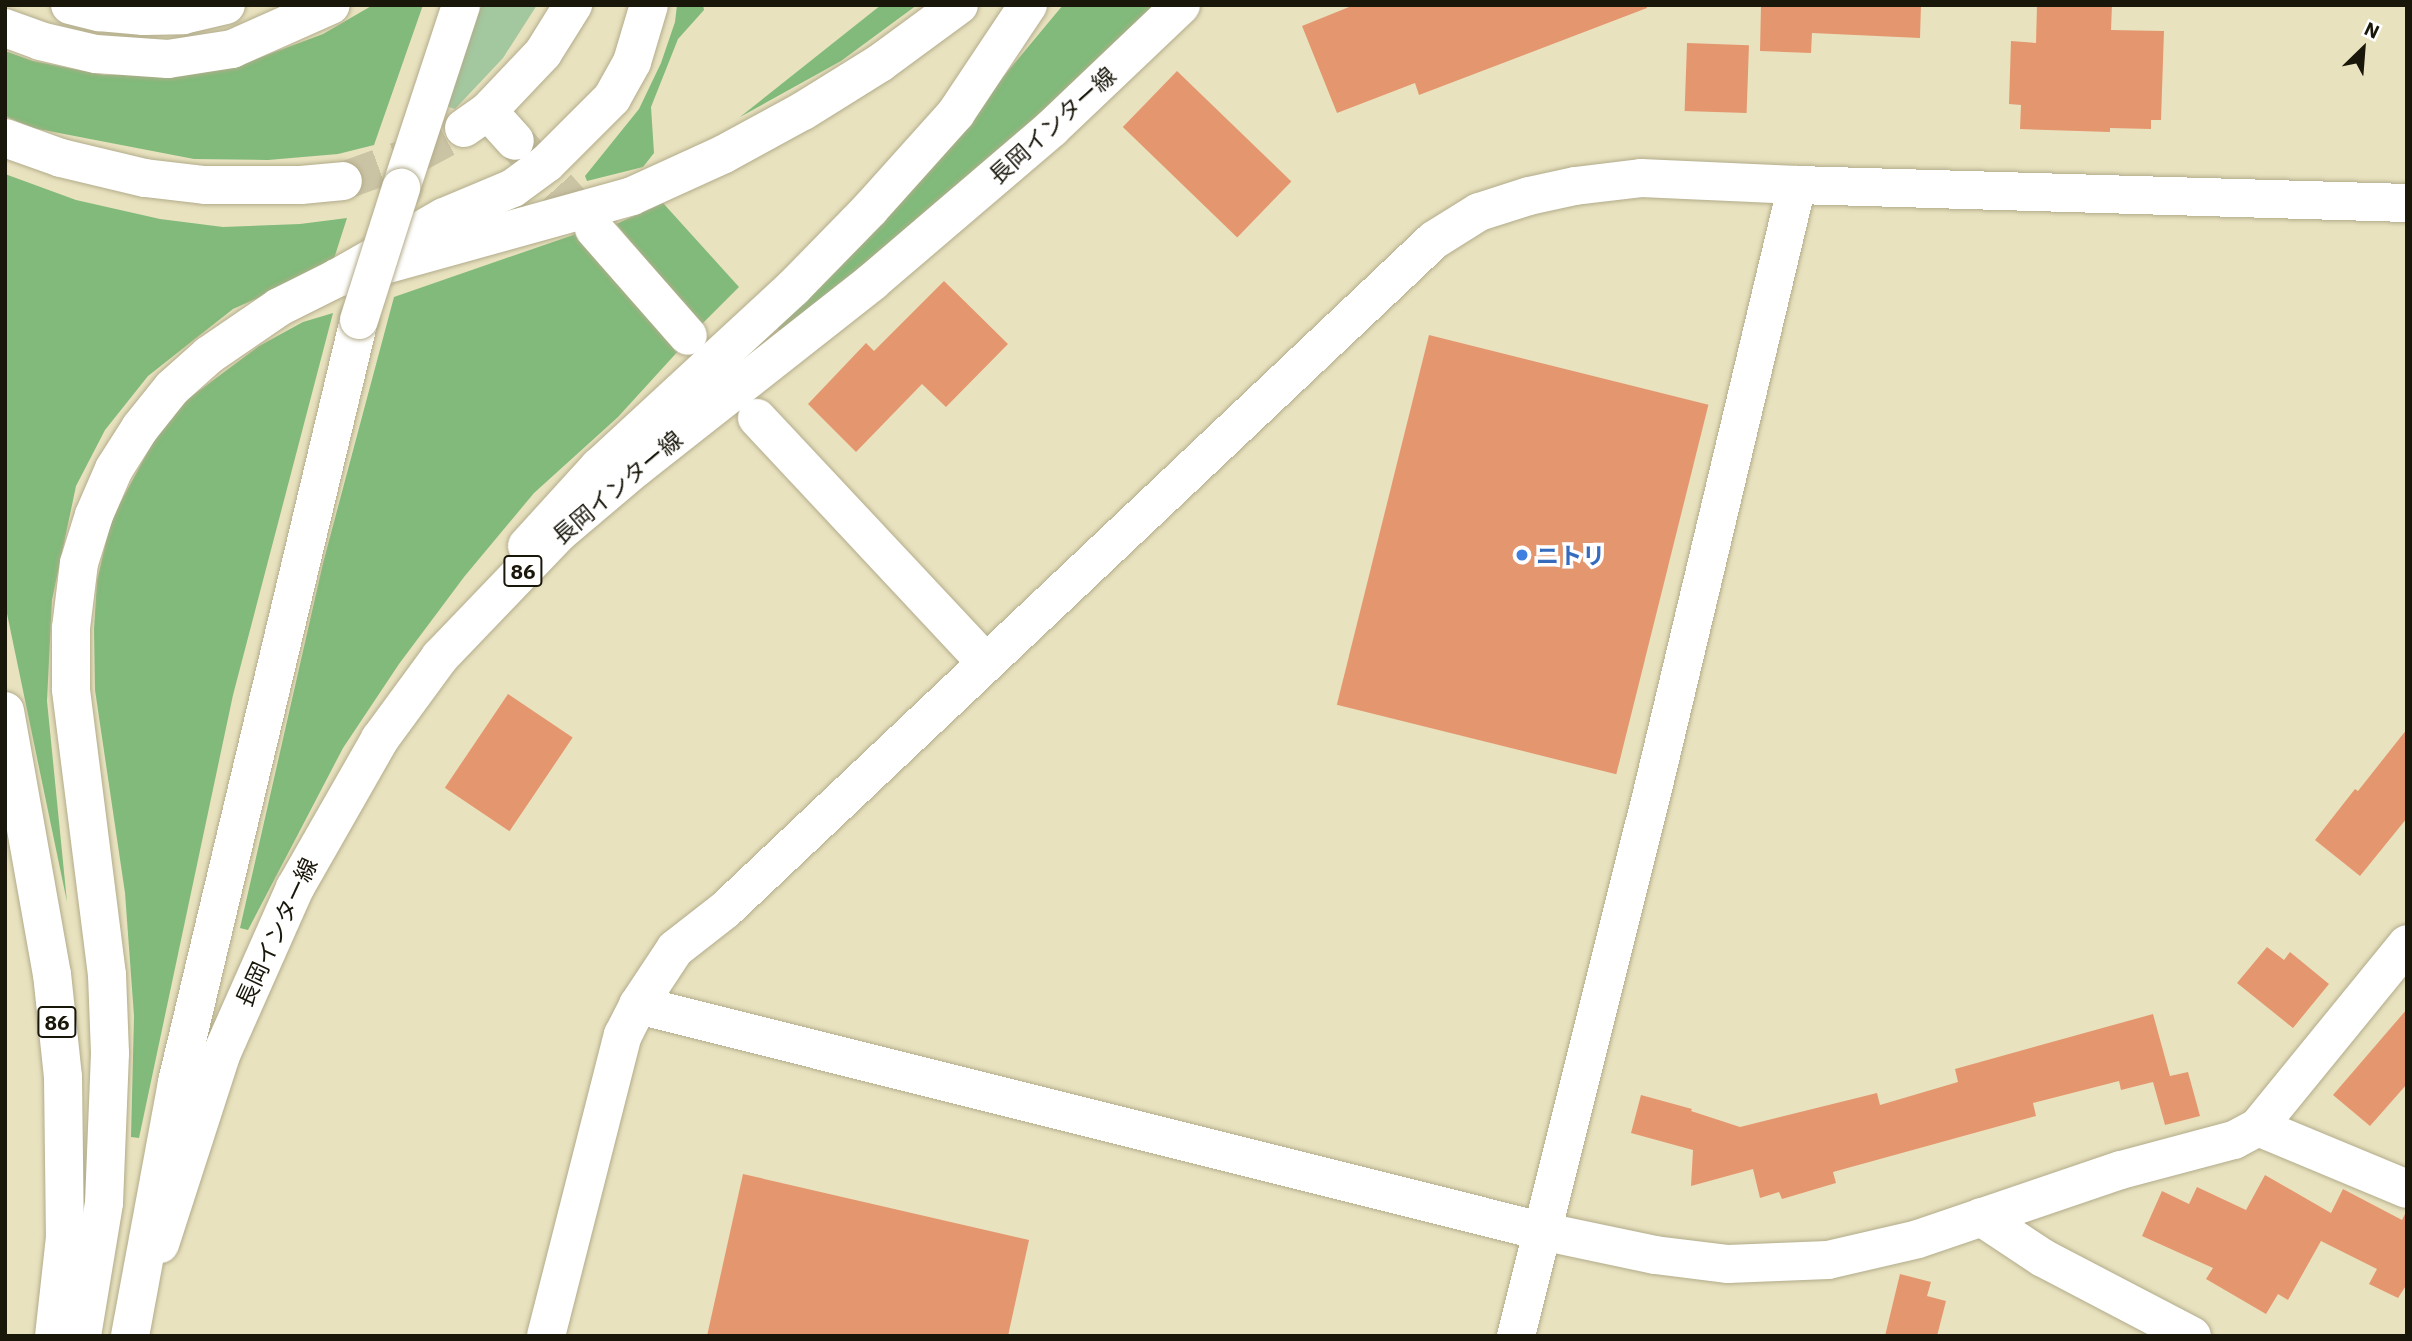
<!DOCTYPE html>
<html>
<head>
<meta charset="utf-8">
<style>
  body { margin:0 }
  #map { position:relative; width:2412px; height:1341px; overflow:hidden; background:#e9e2bf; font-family:"IBM Plex Sans","Noto Sans JP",sans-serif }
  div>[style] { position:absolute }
  .green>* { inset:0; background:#a3c79f }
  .forest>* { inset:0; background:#81ba7a }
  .building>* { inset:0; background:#e4976f; transform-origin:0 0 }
  .minor-tunnel>* { height:38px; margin-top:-19px; transform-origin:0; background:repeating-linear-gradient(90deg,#cac3a4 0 38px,transparent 0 57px) }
  .roads { filter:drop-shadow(0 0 2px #b2ac8b) drop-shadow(0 0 2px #b2ac8b) }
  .minor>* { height:38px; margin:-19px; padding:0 19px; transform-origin:19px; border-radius:19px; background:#fff }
  .tertiary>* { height:38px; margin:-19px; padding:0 19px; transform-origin:19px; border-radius:19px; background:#fff }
  .primary>* { height:38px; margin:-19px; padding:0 19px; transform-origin:19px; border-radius:19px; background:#fff }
  .motorway>* { height:38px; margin:-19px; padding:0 19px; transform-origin:19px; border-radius:19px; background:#fff }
  .bridges { filter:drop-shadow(0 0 2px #b2ac8b) drop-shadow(0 0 2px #b2ac8b) }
  .motorway-bridge>* { height:38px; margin:-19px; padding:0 19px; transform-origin:19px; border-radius:19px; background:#fff }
  .dots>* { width:19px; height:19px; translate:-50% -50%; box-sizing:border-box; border:4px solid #fff; border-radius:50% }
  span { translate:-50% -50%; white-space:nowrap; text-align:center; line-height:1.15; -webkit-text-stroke:7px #fff; paint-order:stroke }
  .shield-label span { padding:2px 5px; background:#fff; border:2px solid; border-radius:5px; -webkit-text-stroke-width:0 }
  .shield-label { font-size:21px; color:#19160a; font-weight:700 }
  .street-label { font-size:23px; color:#19160a }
  .shop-label { font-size:23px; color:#366cbe; font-weight:700 }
  .left { translate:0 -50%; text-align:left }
  .frame { position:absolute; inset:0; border:7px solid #19160a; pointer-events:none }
  .north { position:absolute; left:2328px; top:14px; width:70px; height:70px; -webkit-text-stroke:5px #fff; paint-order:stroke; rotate:25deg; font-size:19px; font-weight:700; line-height:28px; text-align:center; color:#19160a }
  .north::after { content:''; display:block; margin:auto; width:24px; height:32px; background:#19160a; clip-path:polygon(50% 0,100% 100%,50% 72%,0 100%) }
</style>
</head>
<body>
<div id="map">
  <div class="green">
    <i style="clip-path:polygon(480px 5px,537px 5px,503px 58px,455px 109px,443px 105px)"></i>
  </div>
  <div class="forest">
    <i style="clip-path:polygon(373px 5px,423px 5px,374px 145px,338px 154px,268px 160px,194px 159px,33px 128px,5px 116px,5px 51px,33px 61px,104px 75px,178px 74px,248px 62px,323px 34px)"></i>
    <i style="clip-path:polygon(677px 5px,703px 5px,704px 10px,678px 39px,651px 107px,654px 153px,643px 167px,587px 181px,585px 176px,639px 109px,661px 63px,675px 22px)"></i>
    <i style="clip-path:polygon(881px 5px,917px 5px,841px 61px,740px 117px)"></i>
    <i style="clip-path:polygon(1063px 5px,1156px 5px,1015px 140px,784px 335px,776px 327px,979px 106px)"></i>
    <i style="clip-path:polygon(5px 174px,76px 200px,160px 219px,223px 227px,300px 224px,347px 218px,332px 265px,233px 309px,148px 376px,105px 430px,76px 486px,52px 600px,47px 701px,67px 902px,5px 604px)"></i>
    <i style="clip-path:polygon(663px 203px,739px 287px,701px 325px,616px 224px)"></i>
    <i style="clip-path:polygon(576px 234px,680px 349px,618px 417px,534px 493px,464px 577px,399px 664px,343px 748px,248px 930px,240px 928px,323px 563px,394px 297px)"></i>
    <i style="clip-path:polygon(333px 313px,233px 695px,139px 1138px,131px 1137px,134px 1016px,125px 893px,95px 690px,94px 629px,97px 581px,111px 520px,153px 442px,180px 405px,259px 346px,303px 322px)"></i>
  </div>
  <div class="building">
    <i style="clip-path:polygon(1354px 5px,1646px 5px,1647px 8px,1419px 95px,1415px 83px,1337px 113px,1302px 26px)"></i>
    <i style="clip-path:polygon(1761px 5px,1921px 5px,1920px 38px,1812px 33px,1811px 53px,1760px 51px)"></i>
    <i style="clip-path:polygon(2037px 5px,2112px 5px,2111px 30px,2164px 31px,2161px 120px,2151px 120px,2151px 129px,2110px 128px,2110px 132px,2020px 129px,2021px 105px,2009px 104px,2011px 41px,2036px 43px)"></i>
    <i style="left:1687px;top:43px;width:62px;height:68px;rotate:2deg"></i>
    <i style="left:1177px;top:71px;width:159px;height:78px;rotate:44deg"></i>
    <i style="clip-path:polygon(944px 281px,1008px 344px,946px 407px,922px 384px,856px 452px,808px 404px,866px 343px,874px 351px)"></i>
    <i style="left:1429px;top:335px;width:288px;height:381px;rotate:14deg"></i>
    <i style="left:508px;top:694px;width:78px;height:113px;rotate:34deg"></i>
    <i style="clip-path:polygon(2407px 729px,2407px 818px,2360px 876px,2315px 840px,2355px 789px,2358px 791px)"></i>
    <i style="clip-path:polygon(2267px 947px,2284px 960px,2290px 952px,2329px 984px,2293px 1028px,2237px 983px)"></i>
    <i style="clip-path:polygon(2407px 1009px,2407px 1084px,2370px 1126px,2333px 1095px)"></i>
    <i style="clip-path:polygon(2153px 1014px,2170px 1076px,2188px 1072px,2200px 1116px,2165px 1125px,2153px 1082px,2121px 1090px,2119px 1081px,2033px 1103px,2036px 1116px,1833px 1172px,1836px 1183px,1782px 1199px,1779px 1192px,1760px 1198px,1753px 1169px,1691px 1186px,1693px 1150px,1631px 1133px,1641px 1095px,1692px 1109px,1691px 1111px,1740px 1127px,1877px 1093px,1880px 1105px,1958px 1082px,1955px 1069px)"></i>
    <i style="clip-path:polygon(743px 1174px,1029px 1240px,1008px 1336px,707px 1336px)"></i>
    <i style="clip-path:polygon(2265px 1175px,2331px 1213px,2343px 1189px,2402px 1220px,2407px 1210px,2407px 1284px,2398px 1298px,2369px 1284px,2377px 1269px,2321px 1241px,2288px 1300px,2278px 1294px,2266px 1314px,2206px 1279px,2213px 1268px,2142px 1236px,2162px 1191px,2189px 1204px,2197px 1187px,2246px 1210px)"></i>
    <i style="clip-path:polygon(1900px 1274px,1931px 1282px,1927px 1296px,1946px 1301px,1937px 1336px,1885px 1336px)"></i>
  </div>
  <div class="minor-tunnel">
    <i style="left:519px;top:145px;width:113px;rotate:48.2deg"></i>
    <i style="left:343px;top:181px;width:73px;rotate:-19.9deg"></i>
    <i style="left:412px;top:156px;width:59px;rotate:-28.3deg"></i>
  </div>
  <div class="roads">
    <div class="minor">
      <i style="left:488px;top:111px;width:40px;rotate:48deg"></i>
      <i style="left:464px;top:128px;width:29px;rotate:-35deg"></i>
      <i style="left:488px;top:111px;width:80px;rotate:-46.5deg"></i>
      <i style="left:543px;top:53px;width:57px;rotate:-58deg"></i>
      <i style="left:5px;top:138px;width:59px;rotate:19.7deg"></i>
      <i style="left:61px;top:158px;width:86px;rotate:13.4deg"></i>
      <i style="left:145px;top:178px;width:60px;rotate:6.7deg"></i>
      <i style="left:205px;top:185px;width:96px"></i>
      <i style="left:301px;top:185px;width:42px;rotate:-5.4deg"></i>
      <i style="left:594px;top:229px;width:142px;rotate:48.7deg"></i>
      <i style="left:757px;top:418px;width:335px;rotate:46.9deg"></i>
      <i style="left:638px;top:1005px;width:931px;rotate:14.05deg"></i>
      <i style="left:1541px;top:1231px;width:116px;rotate:11.9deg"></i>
      <i style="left:1655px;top:1255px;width:74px;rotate:7deg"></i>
      <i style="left:1728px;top:1264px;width:100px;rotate:-2.3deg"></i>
      <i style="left:1828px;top:1260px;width:92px;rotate:-13.1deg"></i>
      <i style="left:1918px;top:1239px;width:214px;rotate:-18.8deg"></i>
      <i style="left:2121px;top:1170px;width:117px;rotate:-14.9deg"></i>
      <i style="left:2234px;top:1140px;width:27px;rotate:-28deg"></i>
      <i style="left:2258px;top:1127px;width:236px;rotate:-50.8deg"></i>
      <i style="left:2258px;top:1127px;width:161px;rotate:22.6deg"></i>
      <i style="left:1981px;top:1217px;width:74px;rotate:33.5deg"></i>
      <i style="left:2043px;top:1258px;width:168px;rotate:27.6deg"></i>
      <i style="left:546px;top:1336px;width:311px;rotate:-75.7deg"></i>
      <i style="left:623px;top:1035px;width:34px;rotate:-63deg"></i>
      <i style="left:638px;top:1005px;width:67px;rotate:-56.5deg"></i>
      <i style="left:675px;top:949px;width:63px;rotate:-38deg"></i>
      <i style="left:725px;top:910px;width:975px;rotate:-43.38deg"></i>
      <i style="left:1434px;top:240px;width:53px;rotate:-31.9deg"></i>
      <i style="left:1479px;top:212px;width:52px;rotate:-17.7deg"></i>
      <i style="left:1529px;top:196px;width:47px;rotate:-12.3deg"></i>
      <i style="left:1575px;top:186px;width:66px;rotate:-6.9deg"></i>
      <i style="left:1641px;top:178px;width:156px;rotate:2.6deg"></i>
    </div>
    <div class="tertiary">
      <i style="left:527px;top:546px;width:107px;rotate:-47.7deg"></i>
      <i style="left:599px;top:467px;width:264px;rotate:-42.7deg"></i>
      <i style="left:793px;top:288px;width:110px;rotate:-45.7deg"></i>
      <i style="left:870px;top:209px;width:129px;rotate:-48.1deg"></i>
      <i style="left:956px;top:113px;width:130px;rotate:-56.3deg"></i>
      <i style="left:82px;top:1336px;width:135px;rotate:-80.6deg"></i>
      <i style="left:104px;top:1203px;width:150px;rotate:-87.7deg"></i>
      <i style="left:110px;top:1053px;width:78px;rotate:-92.2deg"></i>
      <i style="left:107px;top:975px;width:288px;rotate:-97.2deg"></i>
      <i style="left:71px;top:689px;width:61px;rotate:-90deg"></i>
      <i style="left:71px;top:628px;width:65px;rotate:-83deg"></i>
      <i style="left:79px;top:563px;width:50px;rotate:-72.6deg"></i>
      <i style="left:94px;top:515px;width:50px;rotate:-66.5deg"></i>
      <i style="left:114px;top:469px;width:49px;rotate:-57.6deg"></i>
      <i style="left:140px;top:428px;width:51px;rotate:-51.3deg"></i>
      <i style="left:172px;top:388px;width:50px;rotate:-41.7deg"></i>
      <i style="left:209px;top:355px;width:85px;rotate:-34.4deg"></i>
      <i style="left:279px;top:307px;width:65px;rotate:-26.6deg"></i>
      <i style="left:337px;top:278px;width:306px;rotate:-15.5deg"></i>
      <i style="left:632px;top:196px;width:101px;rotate:-24.5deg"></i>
      <i style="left:724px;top:154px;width:90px;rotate:-28.6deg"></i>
      <i style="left:803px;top:111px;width:91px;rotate:-31.9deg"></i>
      <i style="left:880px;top:63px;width:98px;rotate:-36.3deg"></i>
      <i style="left:1516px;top:1336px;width:560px;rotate:-75.94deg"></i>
      <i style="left:1652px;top:793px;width:625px;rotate:-76.59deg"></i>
      <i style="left:1797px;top:185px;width:610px;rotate:1.69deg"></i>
    </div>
    <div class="primary">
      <i style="left:5px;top:711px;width:267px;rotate:79.9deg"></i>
      <i style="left:52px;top:974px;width:104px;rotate:83.9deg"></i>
      <i style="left:63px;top:1077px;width:160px;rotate:89.3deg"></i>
      <i style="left:65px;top:1237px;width:100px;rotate:96.3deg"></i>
      <i style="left:160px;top:1244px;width:199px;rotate:-72.1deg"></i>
      <i style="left:221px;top:1055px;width:183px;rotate:-66.1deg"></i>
      <i style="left:295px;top:888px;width:172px;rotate:-60.3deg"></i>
      <i style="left:380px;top:739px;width:102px;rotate:-53.8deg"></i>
      <i style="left:440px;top:657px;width:173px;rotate:-46.2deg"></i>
      <i style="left:560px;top:532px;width:101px;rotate:-40.2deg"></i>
      <i style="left:637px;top:467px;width:300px;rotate:-38.2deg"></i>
      <i style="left:873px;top:281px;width:235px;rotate:-40.5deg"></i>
      <i style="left:1052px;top:128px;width:178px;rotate:-43.6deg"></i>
    </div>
    <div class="motorway">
      <i style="left:70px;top:5px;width:30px;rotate:14deg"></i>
      <i style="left:99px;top:12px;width:45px;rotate:5.1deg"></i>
      <i style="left:144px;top:16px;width:39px;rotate:-1deg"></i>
      <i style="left:183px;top:15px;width:44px;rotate:-13.1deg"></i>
      <i style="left:5px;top:28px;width:37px;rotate:20deg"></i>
      <i style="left:40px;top:41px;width:57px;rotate:13.1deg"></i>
      <i style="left:96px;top:54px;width:72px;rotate:4deg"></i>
      <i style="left:168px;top:59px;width:65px;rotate:-8.9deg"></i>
      <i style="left:232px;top:49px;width:108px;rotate:-24deg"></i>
      <i style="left:401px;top:188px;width:193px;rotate:-71.8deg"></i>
      <i style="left:337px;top:278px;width:123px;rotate:-29.7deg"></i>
      <i style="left:444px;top:217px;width:75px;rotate:-22.8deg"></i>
      <i style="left:513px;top:188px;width:42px;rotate:-36.3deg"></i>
      <i style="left:547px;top:163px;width:92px;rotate:-45deg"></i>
      <i style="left:612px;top:98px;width:41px;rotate:-60.9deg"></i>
      <i style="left:632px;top:62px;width:59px;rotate:-73.4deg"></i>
      <i style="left:130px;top:1336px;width:258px;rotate:-79.5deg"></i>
      <i style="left:177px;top:1082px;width:783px;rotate:-76.57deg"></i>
    </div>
  </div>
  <div class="bridges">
    <div class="motorway-bridge">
      <i style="left:359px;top:320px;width:139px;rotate:-72.3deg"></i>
    </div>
  </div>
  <div class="dots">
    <i style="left:1522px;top:555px;background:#3f7fe0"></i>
  </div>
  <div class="shield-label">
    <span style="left:523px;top:571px">86</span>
    <span style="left:57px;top:1022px">86</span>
  </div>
  <div class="street-label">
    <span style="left:1052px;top:125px;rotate:-42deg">長岡インター線</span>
    <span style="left:617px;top:487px;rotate:-40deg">長岡インター線</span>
    <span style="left:276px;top:932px;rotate:-65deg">長岡インター線</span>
  </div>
  <div class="shop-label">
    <span class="left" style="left:1536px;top:555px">ニトリ</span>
  </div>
  <div class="frame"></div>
  <div class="north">N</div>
</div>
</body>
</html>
